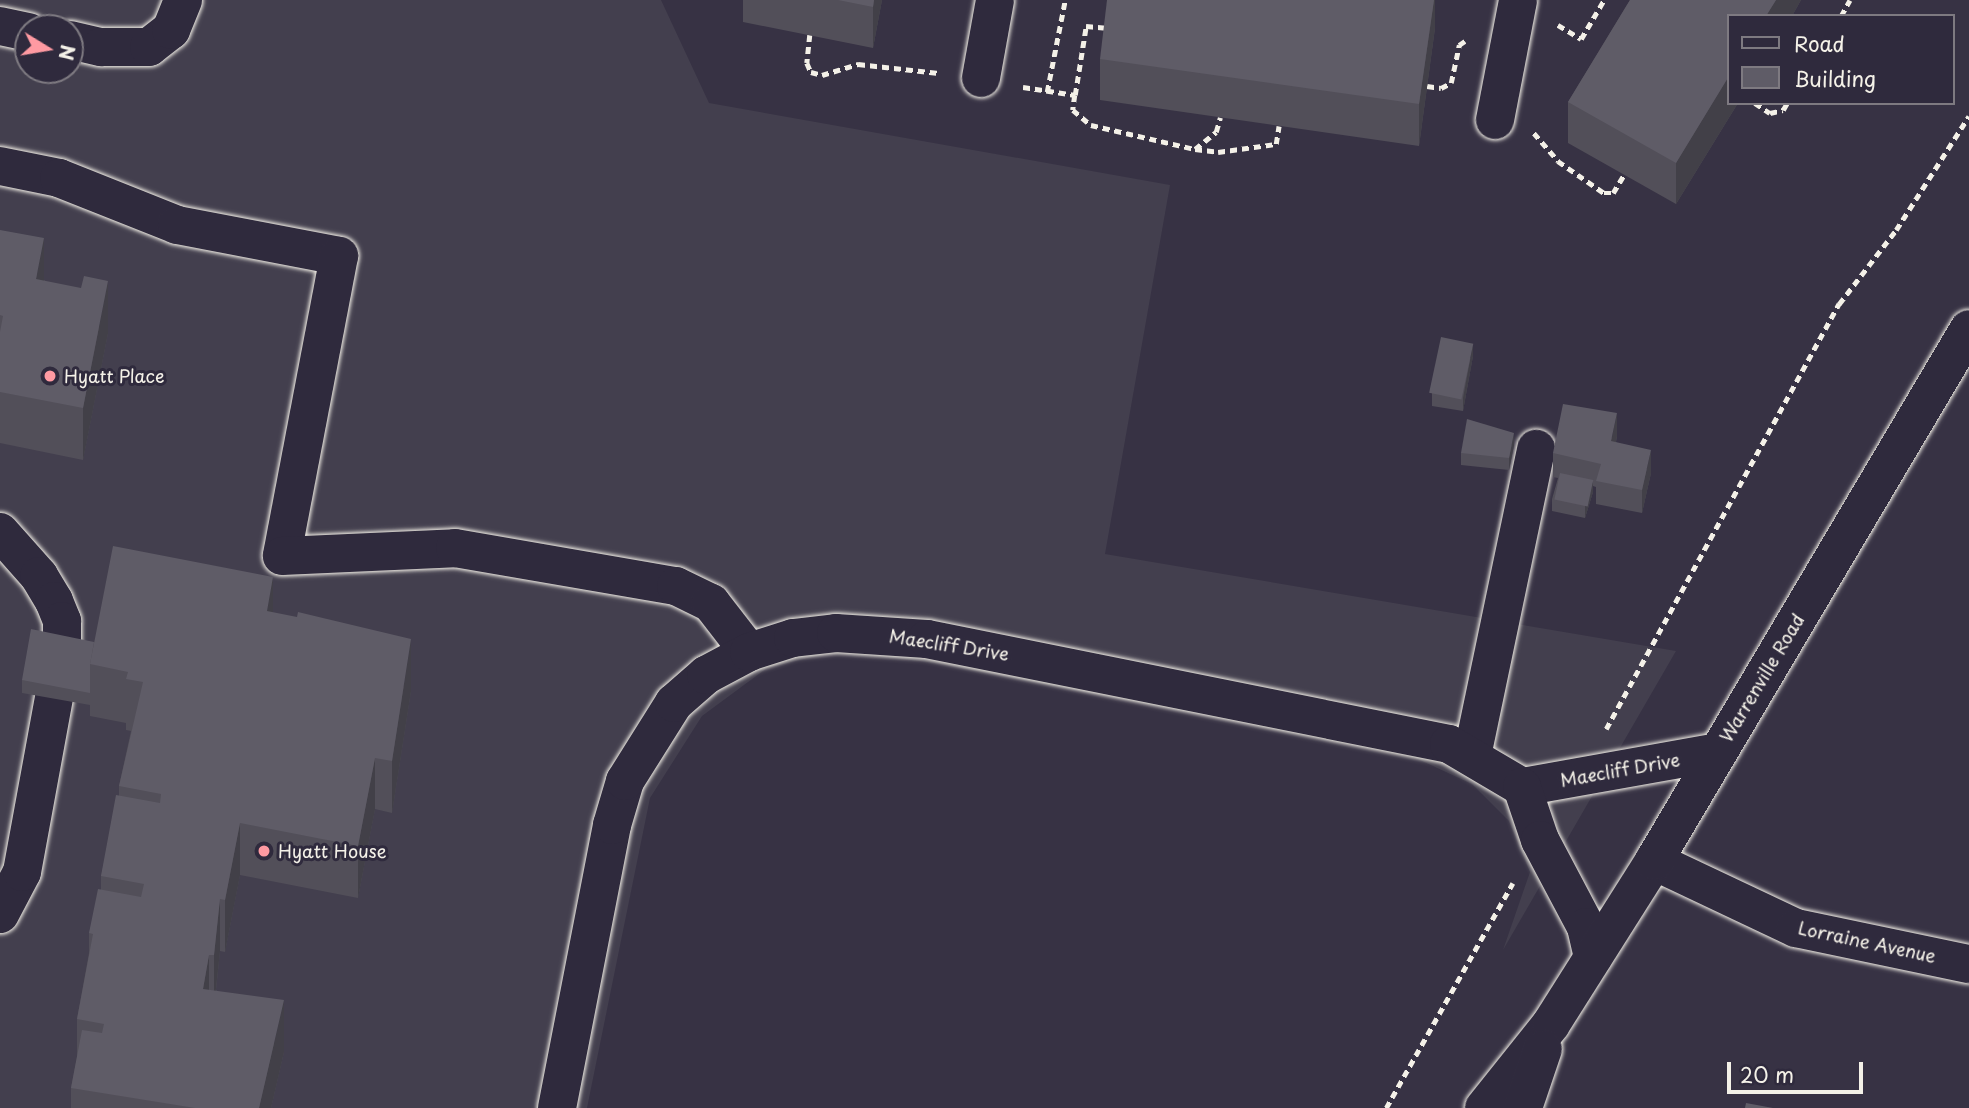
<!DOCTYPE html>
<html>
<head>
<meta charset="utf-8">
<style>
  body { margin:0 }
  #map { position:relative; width:1969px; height:1108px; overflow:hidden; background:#373244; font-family:"Playpen Sans",sans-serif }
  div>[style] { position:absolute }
  .built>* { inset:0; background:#433f4e }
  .path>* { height:4.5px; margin-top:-2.25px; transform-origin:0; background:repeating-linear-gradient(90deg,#f4f1e8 0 7px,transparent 0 12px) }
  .roads { filter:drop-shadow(0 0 2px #f4f1e8) drop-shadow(0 0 2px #f4f1e8) }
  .minor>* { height:38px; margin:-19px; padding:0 19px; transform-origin:19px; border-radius:19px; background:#2f2a3d }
  .major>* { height:38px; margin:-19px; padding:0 19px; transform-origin:19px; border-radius:19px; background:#2f2a3d }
  .wall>* { inset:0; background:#524f59 }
  .shaded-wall>* { inset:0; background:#424048 }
  .building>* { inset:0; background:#5f5c67; transform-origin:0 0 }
  .dots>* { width:19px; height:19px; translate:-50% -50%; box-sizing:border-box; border:4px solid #2f2a3d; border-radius:50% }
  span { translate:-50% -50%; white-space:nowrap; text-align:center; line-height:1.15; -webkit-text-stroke:6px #2f2a3d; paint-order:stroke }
  .poi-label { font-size:18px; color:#f4f1e8 }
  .left { translate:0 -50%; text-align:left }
  .street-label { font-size:18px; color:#f4f1e8 }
  .legend { position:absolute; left:1727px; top:14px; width:228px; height:91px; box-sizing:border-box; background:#2f2a3d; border:2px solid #7e7a81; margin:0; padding:9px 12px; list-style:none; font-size:21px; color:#f4f1e8 }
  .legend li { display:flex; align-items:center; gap:14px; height:35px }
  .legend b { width:35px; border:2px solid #7e7a81 }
  .north { position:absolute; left:14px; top:14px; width:70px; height:70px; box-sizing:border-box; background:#2f2a3d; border:2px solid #7e7a81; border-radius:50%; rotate:101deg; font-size:19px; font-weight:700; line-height:28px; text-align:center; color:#f4f1e8 }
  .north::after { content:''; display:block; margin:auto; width:24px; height:32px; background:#ff9aa2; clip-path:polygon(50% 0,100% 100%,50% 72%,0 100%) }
  .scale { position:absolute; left:1727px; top:1062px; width:136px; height:32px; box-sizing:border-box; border:4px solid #f4f1e8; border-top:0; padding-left:9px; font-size:21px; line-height:24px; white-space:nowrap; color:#f4f1e8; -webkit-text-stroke:5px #2f2a3d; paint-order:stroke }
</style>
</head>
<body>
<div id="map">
  <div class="built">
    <i style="clip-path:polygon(evenodd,0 0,661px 0,709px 103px,1170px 185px,1105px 554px,1676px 651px,1503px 950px,1530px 872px,1509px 821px,1472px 784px,1407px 754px,935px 663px,837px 651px,767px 668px,702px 716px,650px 798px,587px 1108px,0 1108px,0 0,28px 28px,70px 28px,70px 70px,28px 70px,28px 28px)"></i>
  </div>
  <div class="path">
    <i style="left:1841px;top:16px;width:18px;rotate:-61deg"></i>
    <i style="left:1558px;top:25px;width:27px;rotate:31deg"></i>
    <i style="left:1581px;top:39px;width:45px;rotate:-59.5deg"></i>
    <i style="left:810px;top:35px;width:28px;rotate:96deg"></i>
    <i style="left:807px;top:63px;width:10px;rotate:66deg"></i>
    <i style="left:811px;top:72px;width:11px;rotate:15deg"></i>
    <i style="left:822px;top:75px;width:38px;rotate:-17deg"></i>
    <i style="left:858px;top:64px;width:81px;rotate:6.4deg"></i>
    <i style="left:1427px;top:86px;width:14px;rotate:8deg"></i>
    <i style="left:1441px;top:88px;width:11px;rotate:-27deg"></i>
    <i style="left:1451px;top:83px;width:39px;rotate:-78deg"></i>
    <i style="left:1459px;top:45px;width:7px;rotate:-34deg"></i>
    <i style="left:1023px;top:87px;width:53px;rotate:8.7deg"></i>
    <i style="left:1075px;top:95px;width:15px;rotate:98deg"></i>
    <i style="left:1073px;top:110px;width:23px;rotate:40deg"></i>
    <i style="left:1091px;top:125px;width:107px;rotate:13deg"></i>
    <i style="left:1195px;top:149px;width:23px;rotate:7deg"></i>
    <i style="left:1218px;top:152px;width:59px;rotate:-7.9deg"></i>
    <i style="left:1276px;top:144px;width:18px;rotate:-81deg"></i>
    <i style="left:1047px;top:92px;width:94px;rotate:-78.9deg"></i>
    <i style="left:1075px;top:95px;width:70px;rotate:-80.9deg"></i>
    <i style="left:1086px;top:26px;width:23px;rotate:5deg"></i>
    <i style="left:1755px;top:103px;width:18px;rotate:34deg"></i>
    <i style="left:1770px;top:113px;width:13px;rotate:-13deg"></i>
    <i style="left:1783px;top:110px;width:8px;rotate:-60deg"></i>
    <i style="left:1534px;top:133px;width:37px;rotate:49deg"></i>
    <i style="left:1558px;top:161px;width:56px;rotate:34.8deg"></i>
    <i style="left:1604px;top:193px;width:9px"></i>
    <i style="left:1613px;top:193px;width:21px;rotate:-59deg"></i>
    <i style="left:1195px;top:149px;width:27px;rotate:-39deg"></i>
    <i style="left:1216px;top:132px;width:15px;rotate:-74deg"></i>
    <i style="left:1606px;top:729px;width:485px;rotate:-61.3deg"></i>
    <i style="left:1839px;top:304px;width:93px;rotate:-52.4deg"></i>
    <i style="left:1896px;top:230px;width:135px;rotate:-57.4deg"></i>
    <i style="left:1386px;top:1108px;width:258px;rotate:-60.6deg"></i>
  </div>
  <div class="roads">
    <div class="minor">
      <i style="left:0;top:26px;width:29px;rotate:12deg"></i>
      <i style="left:70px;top:40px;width:32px;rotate:13deg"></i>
      <i style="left:101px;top:47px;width:48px"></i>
      <i style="left:149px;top:47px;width:28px;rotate:-38deg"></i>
      <i style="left:171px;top:30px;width:32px;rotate:-68deg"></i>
      <i style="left:981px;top:78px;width:79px;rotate:-79.8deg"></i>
      <i style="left:1495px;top:120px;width:122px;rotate:-79.1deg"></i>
      <i style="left:0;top:166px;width:60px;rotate:11.5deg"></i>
      <i style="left:59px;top:178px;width:127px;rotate:21.7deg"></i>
      <i style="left:177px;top:225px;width:165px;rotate:10.8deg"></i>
      <i style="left:339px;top:256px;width:305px;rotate:100.8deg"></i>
      <i style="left:282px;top:556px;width:173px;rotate:-2.6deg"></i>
      <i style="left:455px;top:548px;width:224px;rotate:9.8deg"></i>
      <i style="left:676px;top:586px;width:39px;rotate:26deg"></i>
      <i style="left:711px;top:603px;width:62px;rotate:52.2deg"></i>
      <i style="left:0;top:532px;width:59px;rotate:48.4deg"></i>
      <i style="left:39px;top:576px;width:29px;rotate:59deg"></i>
      <i style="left:54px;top:601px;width:22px;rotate:68deg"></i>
      <i style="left:62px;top:621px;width:27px;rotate:90deg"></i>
      <i style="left:1472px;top:756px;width:314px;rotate:-78.2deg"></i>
      <i style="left:1522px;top:787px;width:199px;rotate:-10.1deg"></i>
      <i style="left:1654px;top:861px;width:157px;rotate:25.3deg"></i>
      <i style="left:1796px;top:928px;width:177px;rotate:11.8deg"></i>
      <i style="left:0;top:914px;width:47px;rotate:-62.4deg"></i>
      <i style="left:22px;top:872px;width:177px;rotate:-79.6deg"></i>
      <i style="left:557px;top:1108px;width:288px;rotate:-79deg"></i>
      <i style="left:612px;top:825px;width:46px;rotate:-73.5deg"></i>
      <i style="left:625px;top:781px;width:92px;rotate:-57.9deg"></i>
      <i style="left:674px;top:703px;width:43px;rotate:-41.2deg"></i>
      <i style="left:706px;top:675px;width:49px;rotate:-28.1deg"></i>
      <i style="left:749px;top:652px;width:46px;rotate:-17.7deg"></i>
      <i style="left:793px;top:638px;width:43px;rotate:-6.6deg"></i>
      <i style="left:836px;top:633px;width:91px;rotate:3.8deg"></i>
      <i style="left:927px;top:639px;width:532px;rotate:11.37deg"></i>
      <i style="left:1449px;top:744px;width:85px;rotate:30.5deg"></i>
      <i style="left:1522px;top:787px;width:56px;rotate:71.2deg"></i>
      <i style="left:1540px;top:840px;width:98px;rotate:62.1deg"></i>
      <i style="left:1586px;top:927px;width:31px;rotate:77deg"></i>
    </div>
    <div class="major">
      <i style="left:1484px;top:1108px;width:107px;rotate:-51.4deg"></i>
      <i style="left:1551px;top:1024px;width:193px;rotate:-57.7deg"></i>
      <i style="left:1654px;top:861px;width:618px;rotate:-59.37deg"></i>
      <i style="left:1523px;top:1108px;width:62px;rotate:-71.3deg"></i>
    </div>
  </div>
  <div class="wall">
    <i style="clip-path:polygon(743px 0,882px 0,873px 48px,743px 22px)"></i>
    <i style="clip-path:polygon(1435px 0,1435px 28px,1419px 146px,1100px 100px,1100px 59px)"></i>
    <i style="clip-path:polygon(1630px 0,1801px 0,1792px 16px,1729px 103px,1738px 103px,1676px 204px,1568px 143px,1568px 102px)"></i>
    <i style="clip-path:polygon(0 230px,44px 280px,108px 333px,83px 460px,0 443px)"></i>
    <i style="clip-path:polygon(1473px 356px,1463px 411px,1432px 406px,1432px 393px)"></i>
    <i style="clip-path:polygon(1617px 436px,1616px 442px,1651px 473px,1642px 513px,1596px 504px,1596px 487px,1593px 486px,1593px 492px,1585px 518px,1552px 511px,1552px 499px,1558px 478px,1553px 477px,1553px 453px)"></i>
    <i style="clip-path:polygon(1514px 445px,1509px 470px,1461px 465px,1461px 453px)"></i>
    <i style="clip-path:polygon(273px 613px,411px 691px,392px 813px,375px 809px,358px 898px,240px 875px,225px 952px,220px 951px,216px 990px,284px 1052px,271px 1108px,71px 1108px,71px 1088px,77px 1057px,77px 1019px,89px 953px,89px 933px,101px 889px,101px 876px,119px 795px,119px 786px,131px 731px,126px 730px,126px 723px,90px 716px,90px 705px,22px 693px,22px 680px,94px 642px)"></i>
  </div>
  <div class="shaded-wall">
    <i style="clip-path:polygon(874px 0,882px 0,873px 48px,873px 7px)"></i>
    <i style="clip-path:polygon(1434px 0,1435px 0,1435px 28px,1419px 146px,1419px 104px)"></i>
    <i style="clip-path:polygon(1776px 0,1801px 0,1792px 16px,1766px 16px)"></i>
    <i style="clip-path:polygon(1729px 76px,1729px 103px,1738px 103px,1676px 204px,1676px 163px)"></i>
    <i style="clip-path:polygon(44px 238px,44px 290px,36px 279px)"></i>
    <i style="clip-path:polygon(108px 281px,108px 333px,83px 460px,83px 408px)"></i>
    <i style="clip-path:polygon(1473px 344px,1473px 356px,1463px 411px,1463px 398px)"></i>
    <i style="clip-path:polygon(1617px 413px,1617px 436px,1611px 464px,1611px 441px)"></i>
    <i style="clip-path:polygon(1514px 433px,1514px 445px,1509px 470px,1509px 458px)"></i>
    <i style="clip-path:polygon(1651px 450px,1651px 473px,1642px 513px,1642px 490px)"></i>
    <i style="clip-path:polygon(1593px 480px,1593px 492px,1585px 518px,1585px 506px)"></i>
    <i style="clip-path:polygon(273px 577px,273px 629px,267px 611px)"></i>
    <i style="clip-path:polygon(411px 639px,411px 691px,392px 813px,392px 761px)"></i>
    <i style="clip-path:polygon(375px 758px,375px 809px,358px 898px,358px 846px)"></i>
    <i style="clip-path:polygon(240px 823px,240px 875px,225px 952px,225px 900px)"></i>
    <i style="clip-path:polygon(220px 899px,220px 951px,214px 1007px,214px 955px)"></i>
    <i style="clip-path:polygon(209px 955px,209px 1006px,203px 989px)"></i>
    <i style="clip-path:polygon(284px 1000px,284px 1052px,271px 1108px,259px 1108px)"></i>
  </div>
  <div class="building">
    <i style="clip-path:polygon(838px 0,874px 0,873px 7px)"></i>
    <i style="clip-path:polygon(1107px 0,1434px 0,1419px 104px,1100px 59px)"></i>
    <i style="clip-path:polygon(1630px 0,1776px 0,1766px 16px,1729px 16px,1729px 76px,1676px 163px,1568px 102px)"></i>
    <i style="clip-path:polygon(0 230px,44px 238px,36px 279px,81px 288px,84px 276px,108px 281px,83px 408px,0 392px,0 332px,3px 316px,0 315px)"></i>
    <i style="left:1441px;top:337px;width:33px;height:57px;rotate:12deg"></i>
    <i style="clip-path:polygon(1563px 404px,1617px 413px,1611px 441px,1651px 450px,1642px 490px,1596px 481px,1601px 464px,1553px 453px)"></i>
    <i style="clip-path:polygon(1467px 419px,1514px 433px,1509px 458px,1461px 453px)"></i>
    <i style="left:1560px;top:473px;width:34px;height:27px;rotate:12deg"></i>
    <i style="clip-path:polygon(113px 546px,273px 577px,267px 611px,297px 617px,298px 612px,411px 639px,392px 761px,375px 758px,358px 846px,240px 823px,225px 900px,220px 899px,214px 955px,209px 955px,203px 989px,284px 1000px,259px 1108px,195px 1108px,71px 1088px,82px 1030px,102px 1033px,104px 1024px,77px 1019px,93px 934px,89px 933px,98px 889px,141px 897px,144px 884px,101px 876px,116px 795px,160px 803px,161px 794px,119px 786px,143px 682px,126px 679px,128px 672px,90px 664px)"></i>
    <i style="clip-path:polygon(31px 629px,94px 642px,90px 664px,90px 693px,22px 680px)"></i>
    <i style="clip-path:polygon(1746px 1103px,1773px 1108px,1745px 1108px)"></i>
  </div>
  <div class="dots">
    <i style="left:50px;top:376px;background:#ff9aa2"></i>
    <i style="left:264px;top:851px;background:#ff9aa2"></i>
  </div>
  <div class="poi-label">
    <span class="left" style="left:64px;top:376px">Hyatt Place</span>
    <span class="left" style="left:278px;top:851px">Hyatt House</span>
  </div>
  <div class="street-label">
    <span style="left:949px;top:645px;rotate:9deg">Maecliff Drive</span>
    <span style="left:1762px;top:678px;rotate:-59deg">Warrenville Road</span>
    <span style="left:1620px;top:770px;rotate:-10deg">Maecliff Drive</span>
    <span style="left:1867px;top:942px;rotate:12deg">Lorraine Avenue</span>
  </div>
  <ul class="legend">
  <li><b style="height:9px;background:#2f2a3d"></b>Road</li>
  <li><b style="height:19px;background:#5f5c67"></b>Building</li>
  </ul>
  <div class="north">N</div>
  <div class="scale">20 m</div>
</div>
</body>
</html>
